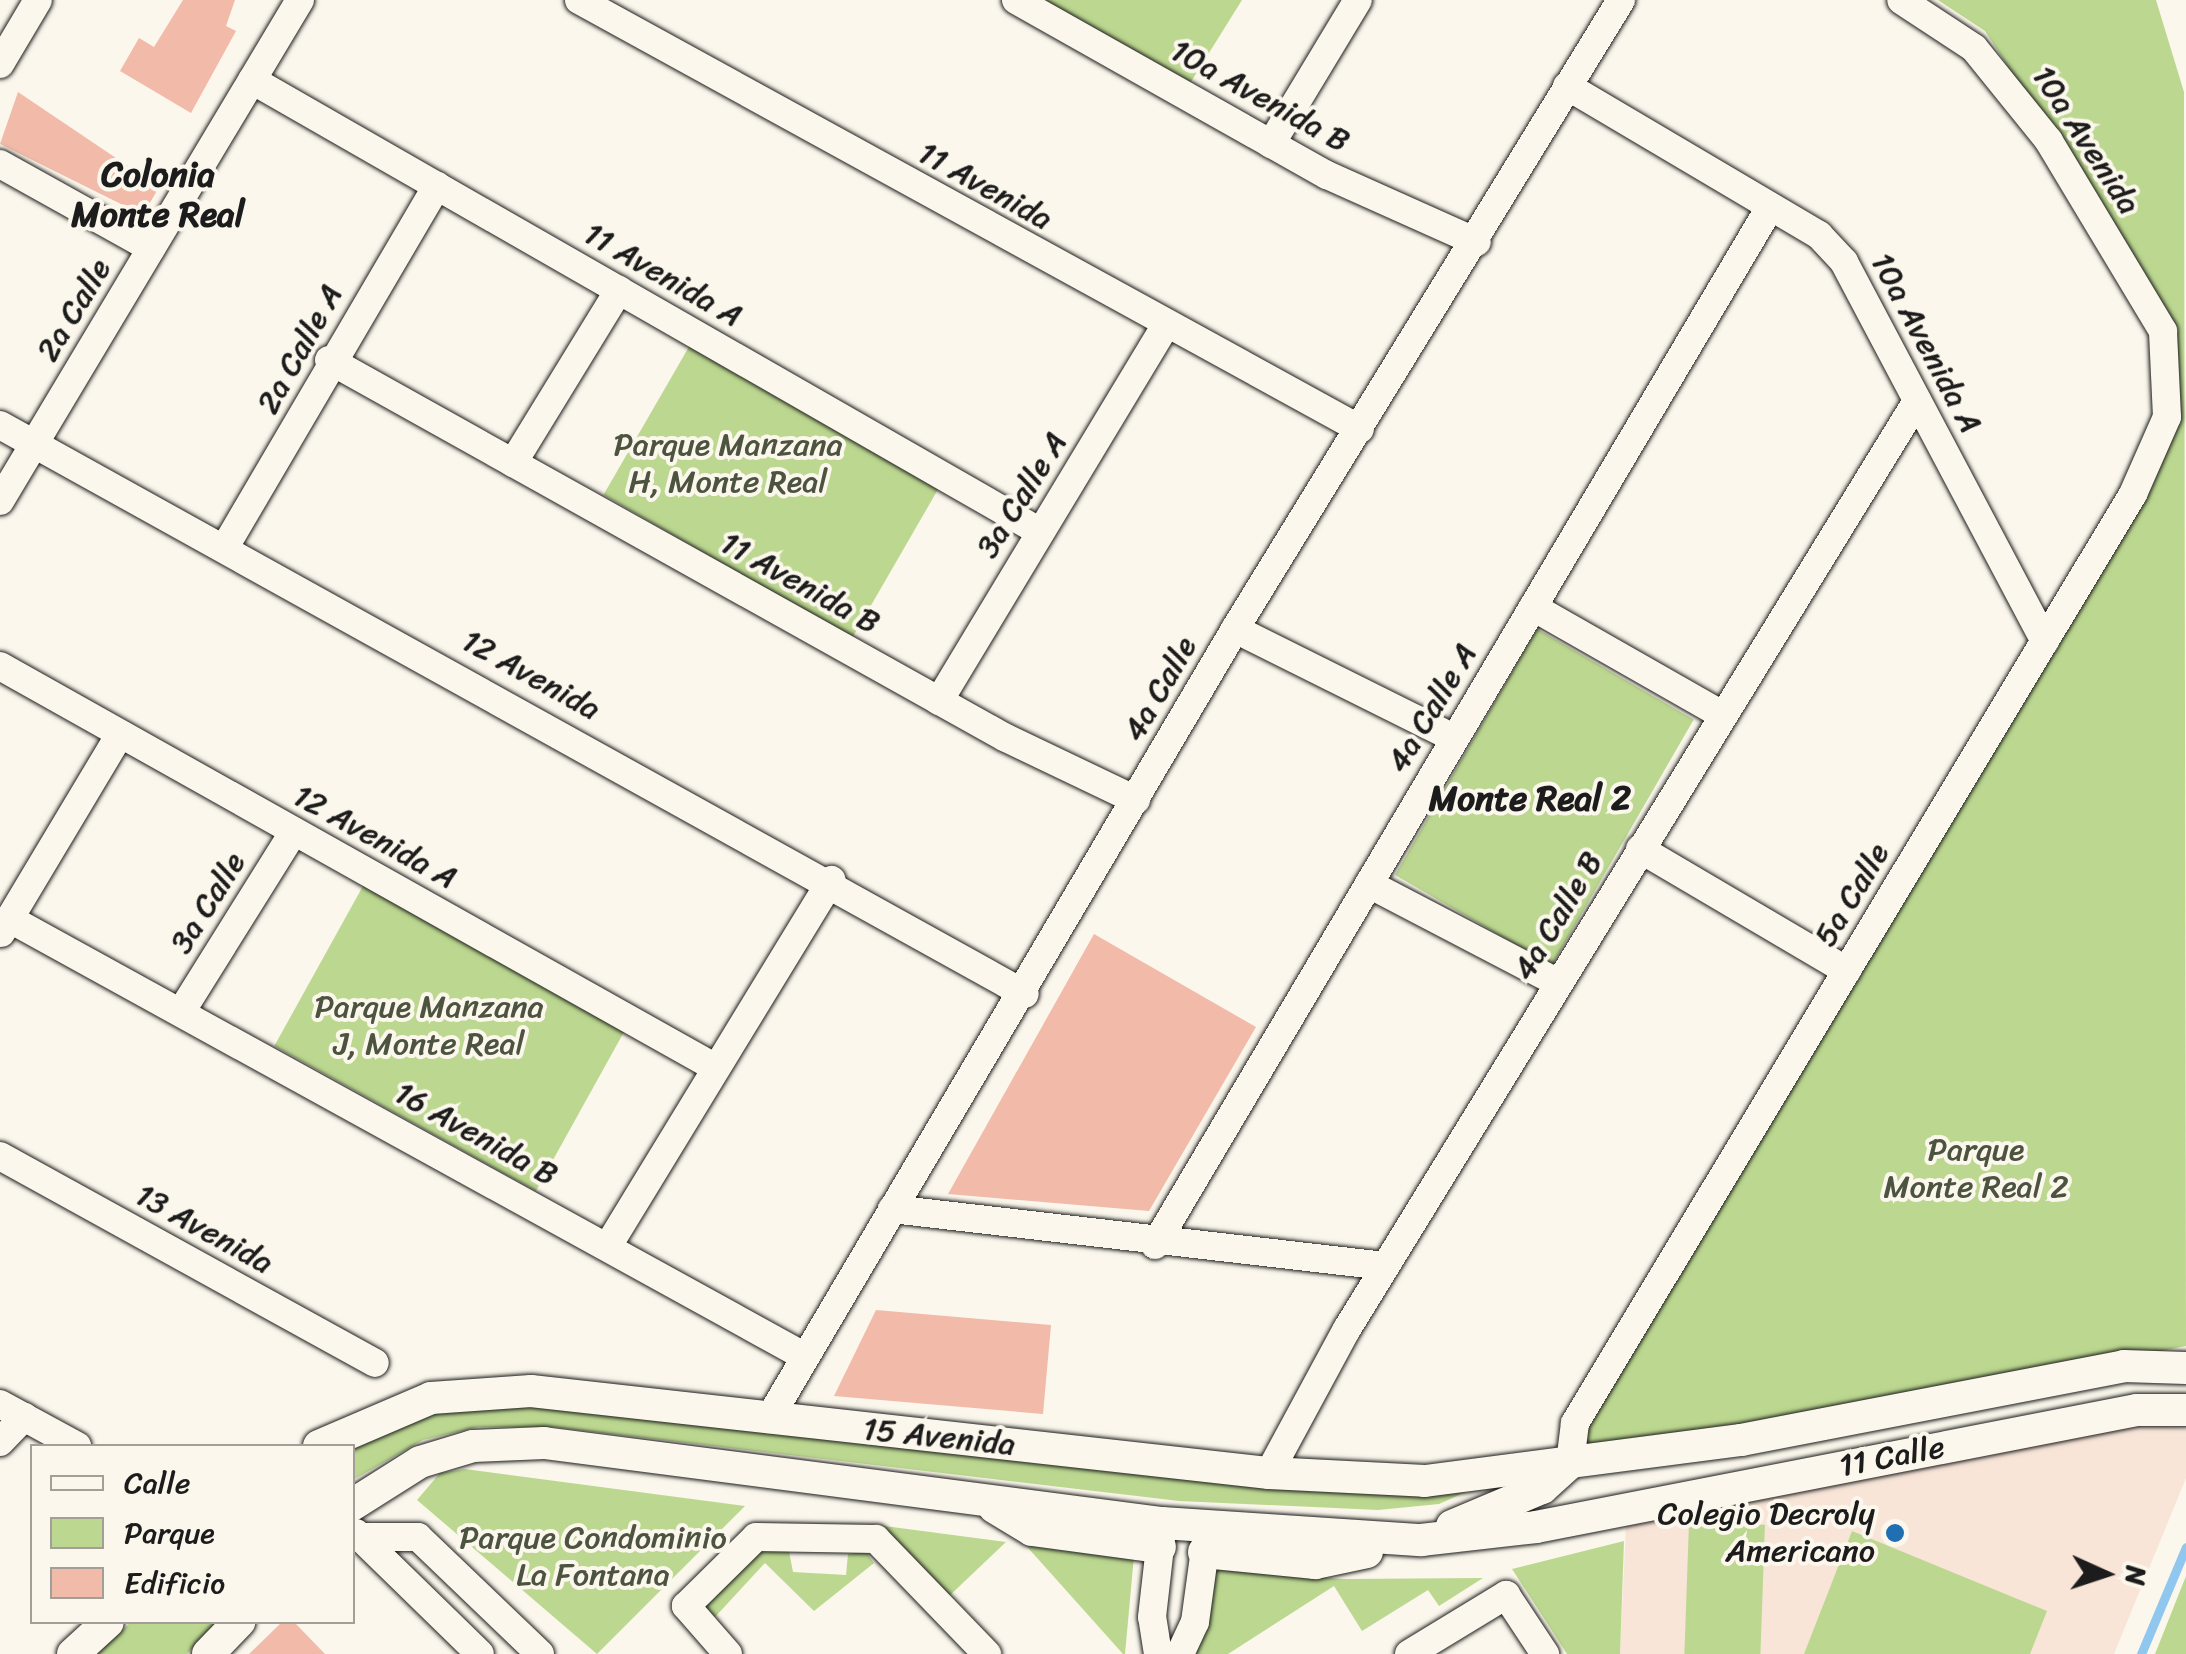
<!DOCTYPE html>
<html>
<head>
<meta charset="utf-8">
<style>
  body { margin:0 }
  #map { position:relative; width:2186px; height:1654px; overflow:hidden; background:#fbf7ec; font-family:Sriracha,sans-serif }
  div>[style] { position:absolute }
  .built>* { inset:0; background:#f8e5d8 }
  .green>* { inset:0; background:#bcd890; transform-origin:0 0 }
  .stream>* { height:9px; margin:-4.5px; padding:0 4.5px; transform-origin:4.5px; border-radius:4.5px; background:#90c7ee }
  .building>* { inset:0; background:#f2baa8 }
  .roads { filter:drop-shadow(0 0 2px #1c1c1c) drop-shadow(0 0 2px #1c1c1c) }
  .minor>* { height:28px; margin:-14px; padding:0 14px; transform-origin:14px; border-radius:14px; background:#fbf7ec }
  .major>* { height:32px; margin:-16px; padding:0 16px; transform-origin:16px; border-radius:16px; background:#fbf7ec }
  .dots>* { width:28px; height:28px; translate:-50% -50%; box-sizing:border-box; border:5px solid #fbf7ec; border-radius:50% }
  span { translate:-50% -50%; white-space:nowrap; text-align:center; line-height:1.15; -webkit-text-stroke:8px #fbf7ec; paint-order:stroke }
  .street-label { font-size:32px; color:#1c1c1c }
  .park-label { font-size:32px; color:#4c543f }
  .poi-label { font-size:32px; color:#1c1c1c }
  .right { translate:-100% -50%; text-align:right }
  .neighbourhood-label { font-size:35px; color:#1c1c1c; font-weight:700 }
  .legend { position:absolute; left:30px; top:1444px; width:325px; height:180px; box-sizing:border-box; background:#fbf7ec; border:2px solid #a29f99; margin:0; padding:12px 18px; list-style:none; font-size:30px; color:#1c1c1c }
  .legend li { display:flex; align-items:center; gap:20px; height:50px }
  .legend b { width:50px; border:2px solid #a29f99 }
  .north { position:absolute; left:2056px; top:1524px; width:100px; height:100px; -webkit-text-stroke:8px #fbf7ec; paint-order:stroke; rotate:93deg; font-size:28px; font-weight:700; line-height:40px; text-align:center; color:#1c1c1c }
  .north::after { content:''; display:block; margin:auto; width:35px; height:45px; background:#1c1c1c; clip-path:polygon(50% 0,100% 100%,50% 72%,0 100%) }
</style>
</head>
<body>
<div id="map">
  <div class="built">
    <i style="clip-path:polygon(2134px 1421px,2186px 1429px,2186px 1478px,2114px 1654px,1620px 1654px,1626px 1525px)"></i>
  </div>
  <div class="green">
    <i style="clip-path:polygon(1035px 0,1242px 0,1189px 85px)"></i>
    <i style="clip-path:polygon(1938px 0,2156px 0,2184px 92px,2186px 1346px,1741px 1434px,1567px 1447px,2158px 456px,2174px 395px,2125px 247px,1985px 31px)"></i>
    <i style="left:690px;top:345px;width:287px;height:173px;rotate:30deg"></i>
    <i style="left:1537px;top:629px;width:181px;height:284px;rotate:30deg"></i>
    <i style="left:363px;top:886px;width:299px;height:183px;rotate:29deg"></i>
    <i style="clip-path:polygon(521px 1405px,1495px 1479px,1439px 1504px,1378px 1510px,1179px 1501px,553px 1427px,478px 1427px,423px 1440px,353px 1480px,351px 1441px,459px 1406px)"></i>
    <i style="clip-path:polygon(465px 1469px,745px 1506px,597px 1654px,417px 1500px,440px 1473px)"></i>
    <i style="left:1689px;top:1522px;width:76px;height:132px;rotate:2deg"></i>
    <i style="clip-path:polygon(877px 1525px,1006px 1542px,946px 1599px)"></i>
    <i style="clip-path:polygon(1852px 1531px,2047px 1611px,2030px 1654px,1804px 1654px)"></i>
    <i style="clip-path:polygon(1021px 1540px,1134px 1556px,1125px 1654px,1123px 1654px)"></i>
    <i style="clip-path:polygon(1624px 1541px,1620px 1654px,1567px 1654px,1512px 1569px)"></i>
    <i style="clip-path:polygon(762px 1547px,789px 1551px,793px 1572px,846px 1575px,848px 1554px,865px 1551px,874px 1563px,814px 1611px,765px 1563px,715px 1617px,704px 1604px)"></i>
    <i style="clip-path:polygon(1197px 1568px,1344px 1579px,1483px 1578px,1439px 1606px,1428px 1590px,1362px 1631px,1334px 1586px,1228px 1654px,1188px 1654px)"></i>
    <i style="clip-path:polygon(2186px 1576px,2186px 1654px,2155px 1654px)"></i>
    <i style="clip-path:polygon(131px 1622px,218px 1622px,187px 1654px,96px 1654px)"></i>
  </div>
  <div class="stream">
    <i style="left:2141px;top:1654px;width:116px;rotate:-67.2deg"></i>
  </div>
  <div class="building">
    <i style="clip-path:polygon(183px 0,235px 0,226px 26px,236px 31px,191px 113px,120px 71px,139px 38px,154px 47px)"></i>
    <i style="clip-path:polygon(18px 92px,159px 187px,143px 215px,0 144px)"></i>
    <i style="clip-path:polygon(1094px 934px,1256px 1027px,1149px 1211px,948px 1194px)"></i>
    <i style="clip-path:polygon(876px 1310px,1051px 1325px,1043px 1414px,834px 1396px)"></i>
    <i style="clip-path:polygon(282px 1622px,294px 1622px,325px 1654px,249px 1654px)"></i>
  </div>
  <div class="roads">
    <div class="minor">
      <i style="left:579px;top:0;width:891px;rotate:28.78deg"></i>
      <i style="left:1016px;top:0;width:357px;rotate:29.4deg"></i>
      <i style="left:1327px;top:175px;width:164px;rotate:24.1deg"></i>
      <i style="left:0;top:64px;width:74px;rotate:-59.3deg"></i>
      <i style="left:252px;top:80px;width:907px;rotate:29.82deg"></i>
      <i style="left:1567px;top:86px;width:293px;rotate:30.6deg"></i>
      <i style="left:1819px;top:235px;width:37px;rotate:47deg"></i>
      <i style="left:1844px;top:262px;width:429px;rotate:62.1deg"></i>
      <i style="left:1271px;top:144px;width:168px;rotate:-58.9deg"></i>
      <i style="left:0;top:164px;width:173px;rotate:29.1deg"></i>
      <i style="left:329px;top:360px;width:775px;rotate:29.18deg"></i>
      <i style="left:1006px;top:738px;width:144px;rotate:25.5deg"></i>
      <i style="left:0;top:425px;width:1172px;rotate:29.04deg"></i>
      <i style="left:513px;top:463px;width:203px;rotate:-58.5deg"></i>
      <i style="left:0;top:501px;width:584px;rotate:-59.09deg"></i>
      <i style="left:225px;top:547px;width:419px;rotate:-59.6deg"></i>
      <i style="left:1533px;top:607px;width:218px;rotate:29.7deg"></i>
      <i style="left:1235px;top:629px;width:245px;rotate:26.5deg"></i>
      <i style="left:0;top:666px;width:821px;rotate:29.31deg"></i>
      <i style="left:939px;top:701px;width:438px;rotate:-58.9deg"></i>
      <i style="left:1640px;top:849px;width:240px;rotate:30.5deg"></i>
      <i style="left:1369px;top:884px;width:213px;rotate:27.6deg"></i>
      <i style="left:10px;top:919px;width:904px;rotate:28.83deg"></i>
      <i style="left:1px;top:933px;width:232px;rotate:-59.1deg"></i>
      <i style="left:181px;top:1012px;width:213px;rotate:-58deg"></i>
      <i style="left:0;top:1156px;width:428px;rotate:28.9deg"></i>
      <i style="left:892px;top:1209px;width:496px;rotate:6.6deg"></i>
      <i style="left:1155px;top:1245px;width:1207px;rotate:-59.35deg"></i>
      <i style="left:608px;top:1246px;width:429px;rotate:-58.6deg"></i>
      <i style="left:0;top:1404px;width:88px;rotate:28.6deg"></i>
      <i style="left:769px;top:1419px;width:917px;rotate:-59.46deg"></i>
      <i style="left:1235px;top:629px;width:738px;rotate:-58.46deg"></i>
      <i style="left:0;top:1442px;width:35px;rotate:-46deg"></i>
      <i style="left:1570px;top:1463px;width:40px;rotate:-82.9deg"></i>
      <i style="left:1575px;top:1423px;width:1084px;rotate:-59.01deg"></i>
      <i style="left:2133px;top:494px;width:84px;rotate:-66.2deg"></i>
      <i style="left:2167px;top:417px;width:86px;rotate:-92.7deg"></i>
      <i style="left:2163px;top:331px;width:222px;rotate:-121deg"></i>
      <i style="left:2049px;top:141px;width:119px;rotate:-128.9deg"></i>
      <i style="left:1974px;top:48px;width:87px;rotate:-146.7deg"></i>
      <i style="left:1269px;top:1473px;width:164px;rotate:-61.6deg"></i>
      <i style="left:1347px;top:1329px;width:1089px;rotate:-58.44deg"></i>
      <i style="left:356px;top:1533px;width:173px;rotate:44.3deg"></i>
      <i style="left:361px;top:1537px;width:57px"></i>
      <i style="left:418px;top:1537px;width:169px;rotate:43.8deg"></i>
      <i style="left:728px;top:1654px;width:64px;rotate:-131.2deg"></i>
      <i style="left:686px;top:1606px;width:98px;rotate:-44.6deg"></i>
      <i style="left:756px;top:1537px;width:120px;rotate:1deg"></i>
      <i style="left:876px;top:1539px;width:160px;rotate:46deg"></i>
      <i style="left:1158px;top:1654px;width:37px;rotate:-99deg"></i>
      <i style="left:1152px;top:1617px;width:89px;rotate:-83.5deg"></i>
      <i style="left:1180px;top:1654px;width:35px;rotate:-65deg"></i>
      <i style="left:1195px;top:1622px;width:89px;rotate:-82.2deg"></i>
      <i style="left:1409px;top:1654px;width:114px;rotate:-31.3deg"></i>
      <i style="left:1506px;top:1595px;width:71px;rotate:56.5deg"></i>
    </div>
    <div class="major">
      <i style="left:319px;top:1446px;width:122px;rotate:-23.2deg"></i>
      <i style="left:431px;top:1398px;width:100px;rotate:-4deg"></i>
      <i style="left:531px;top:1391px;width:743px;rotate:6.34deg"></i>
      <i style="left:1269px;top:1473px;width:156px;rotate:2.9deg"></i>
      <i style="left:1425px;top:1481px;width:319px;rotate:-7.4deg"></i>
      <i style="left:1741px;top:1440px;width:390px;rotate:-10.9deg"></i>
      <i style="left:2124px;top:1366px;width:62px;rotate:1.8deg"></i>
      <i style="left:352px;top:1505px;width:80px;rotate:-32.3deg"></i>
      <i style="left:420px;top:1462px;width:55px;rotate:-16.8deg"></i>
      <i style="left:473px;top:1446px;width:71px;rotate:-2.4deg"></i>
      <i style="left:544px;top:1443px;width:623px;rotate:7.38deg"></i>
      <i style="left:1162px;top:1523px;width:260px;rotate:3.8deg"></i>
      <i style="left:1421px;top:1540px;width:116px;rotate:-6.4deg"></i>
      <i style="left:1536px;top:1527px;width:612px;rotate:-11.02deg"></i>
      <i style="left:2137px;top:1410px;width:49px"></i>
      <i style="left:994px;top:1507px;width:44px;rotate:31.2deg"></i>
      <i style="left:1032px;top:1530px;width:129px;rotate:7.6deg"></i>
      <i style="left:1452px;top:1526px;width:98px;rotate:-22.9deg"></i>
      <i style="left:1542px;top:1488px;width:38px;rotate:-42deg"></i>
      <i style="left:1204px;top:1552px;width:112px;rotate:5.7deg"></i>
      <i style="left:1315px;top:1563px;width:53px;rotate:-11.9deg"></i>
      <i style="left:73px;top:1654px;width:47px;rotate:-42.4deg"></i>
      <i style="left:208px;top:1654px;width:45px;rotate:-45.9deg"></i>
    </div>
  </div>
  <div class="dots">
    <i style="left:1895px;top:1533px;background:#1f6fb2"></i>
  </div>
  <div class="street-label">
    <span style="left:1260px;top:96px;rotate:29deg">10a Avenida B</span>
    <span style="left:2086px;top:140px;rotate:57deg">10a Avenida</span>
    <span style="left:985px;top:186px;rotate:29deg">11 Avenida</span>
    <span style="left:663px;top:275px;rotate:30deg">11 Avenida A</span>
    <span style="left:74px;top:310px;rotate:-59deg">2a Calle</span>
    <span style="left:1926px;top:343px;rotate:62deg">10a Avenida A</span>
    <span style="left:300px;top:349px;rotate:-61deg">2a Calle A</span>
    <span style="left:1022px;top:495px;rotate:-58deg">3a Calle A</span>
    <span style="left:800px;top:583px;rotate:29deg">11 Avenida B</span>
    <span style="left:531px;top:675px;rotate:29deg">12 Avenida</span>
    <span style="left:1160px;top:689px;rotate:-60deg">4a Calle</span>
    <span style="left:1432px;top:708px;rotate:-59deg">4a Calle A</span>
    <span style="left:375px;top:837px;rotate:29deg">12 Avenida A</span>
    <span style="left:1852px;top:895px;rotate:-59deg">5a Calle</span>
    <span style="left:208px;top:903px;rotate:-58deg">3a Calle</span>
    <span style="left:1558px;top:916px;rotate:-59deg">4a Calle B</span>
    <span style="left:476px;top:1134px;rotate:29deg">16 Avenida B</span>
    <span style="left:204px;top:1229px;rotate:29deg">13 Avenida</span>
    <span style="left:939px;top:1437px;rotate:6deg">15 Avenida</span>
    <span style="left:1892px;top:1457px;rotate:-11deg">11 Calle</span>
  </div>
  <div class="park-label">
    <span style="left:728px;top:464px">Parque Manzana<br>H, Monte Real</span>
    <span style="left:429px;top:1026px">Parque Manzana<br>J, Monte Real</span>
    <span style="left:1976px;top:1169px">Parque<br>Monte Real 2</span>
    <span style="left:593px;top:1557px">Parque Condominio<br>La Fontana</span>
  </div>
  <div class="poi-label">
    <span class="right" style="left:1875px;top:1533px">Colegio Decroly<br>Americano</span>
  </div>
  <div class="neighbourhood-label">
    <span style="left:158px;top:194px">Colonia<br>Monte Real</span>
    <span style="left:1530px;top:798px">Monte Real 2</span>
  </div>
  <ul class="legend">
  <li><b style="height:12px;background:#fbf7ec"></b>Calle</li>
  <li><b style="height:28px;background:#bcd890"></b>Parque</li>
  <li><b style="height:28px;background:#f2baa8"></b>Edificio</li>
  </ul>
  <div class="north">N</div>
</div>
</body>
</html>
